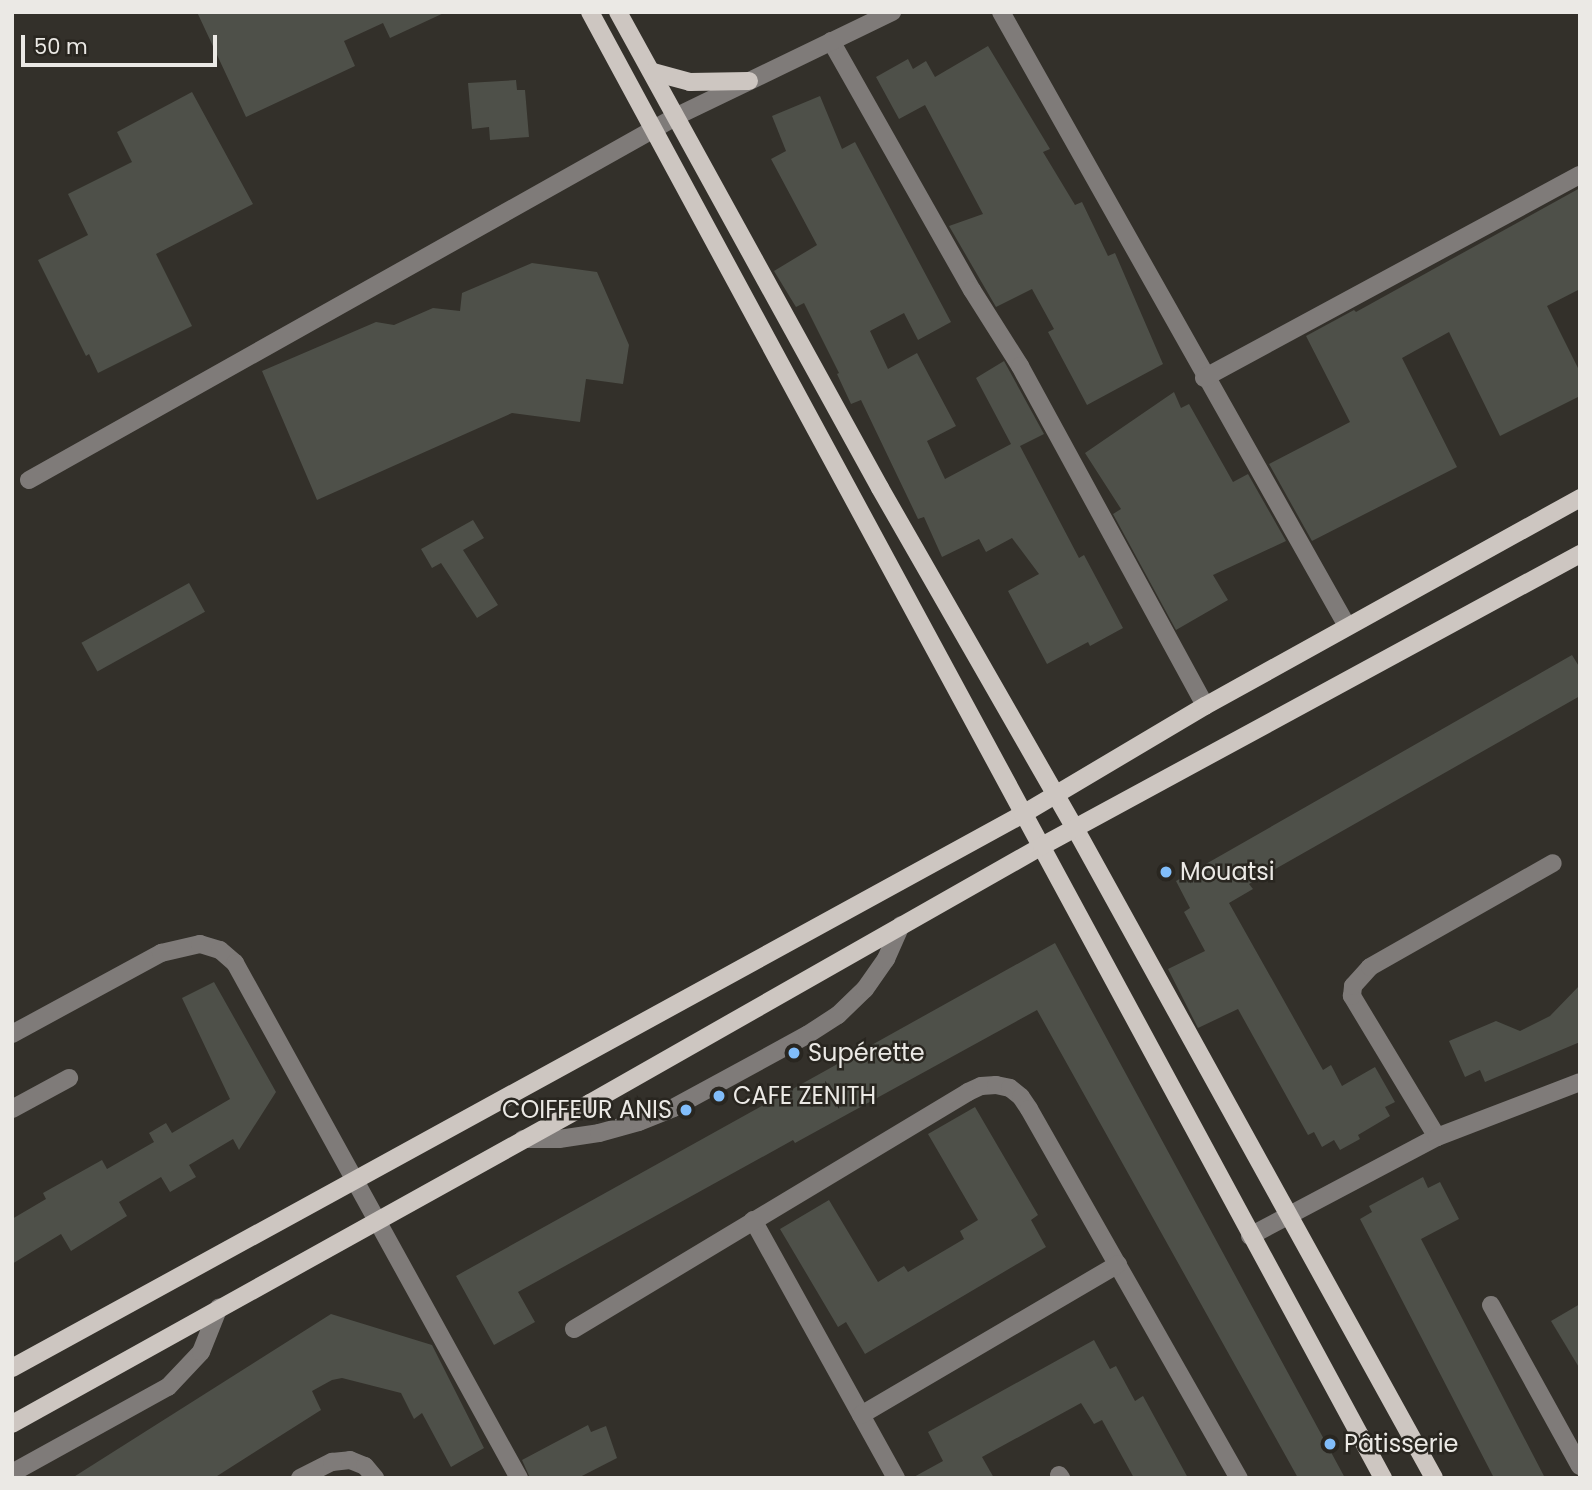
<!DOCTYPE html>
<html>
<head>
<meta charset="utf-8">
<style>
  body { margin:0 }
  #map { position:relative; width:1592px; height:1490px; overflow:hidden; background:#33302a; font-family:Poppins,sans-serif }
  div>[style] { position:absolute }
  .building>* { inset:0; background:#4e5049; transform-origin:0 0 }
  .minor>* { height:18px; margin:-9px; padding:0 9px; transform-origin:9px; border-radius:9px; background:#7f7b79 }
  .major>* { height:18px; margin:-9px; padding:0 9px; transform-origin:9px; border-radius:9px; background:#cdc6c1 }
  .dots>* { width:19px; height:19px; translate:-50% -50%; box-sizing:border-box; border:4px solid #292620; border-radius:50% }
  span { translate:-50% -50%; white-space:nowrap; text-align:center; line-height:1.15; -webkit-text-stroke:5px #292620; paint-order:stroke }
  .poi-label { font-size:24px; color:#ebe9e5 }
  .left { translate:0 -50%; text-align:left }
  .right { translate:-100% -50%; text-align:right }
  .frame { position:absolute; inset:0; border:14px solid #ebe9e5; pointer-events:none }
  .scale { position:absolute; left:21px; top:35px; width:196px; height:32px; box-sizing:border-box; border:4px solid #ebe9e5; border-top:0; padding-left:9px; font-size:21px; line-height:24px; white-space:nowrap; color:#ebe9e5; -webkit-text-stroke:5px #292620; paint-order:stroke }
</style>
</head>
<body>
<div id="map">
  <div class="building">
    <i style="clip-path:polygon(197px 12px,446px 12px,390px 38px,383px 23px,344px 41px,355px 66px,246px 117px)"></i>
    <i style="clip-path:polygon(988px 46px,1050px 149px,1043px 152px,1075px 205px,1082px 202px,1108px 256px,1115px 253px,1163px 364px,1087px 405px,1048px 332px,1054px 329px,1032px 289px,996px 307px,949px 226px,983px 214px,925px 105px,899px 119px,876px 77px,908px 59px,913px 69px,926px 61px,935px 77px)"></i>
    <i style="clip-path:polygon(516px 80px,517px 90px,525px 90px,529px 137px,490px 140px,489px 127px,472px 129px,468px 83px)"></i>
    <i style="clip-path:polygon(192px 92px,253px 204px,156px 254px,192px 326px,98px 373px,89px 354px,86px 356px,38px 260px,88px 235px,68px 194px,132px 162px,117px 132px)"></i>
    <i style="clip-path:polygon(820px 96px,842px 149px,855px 142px,951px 322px,918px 340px,904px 313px,870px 331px,888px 369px,917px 353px,956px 426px,927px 441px,945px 479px,1011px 444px,976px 378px,1004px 361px,1044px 434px,1020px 446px,1079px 558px,1084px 555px,1123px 628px,1090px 646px,1088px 642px,1047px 664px,1008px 591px,1039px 574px,1012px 538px,986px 552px,979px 539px,942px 557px,924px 517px,918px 519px,861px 400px,851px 404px,837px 374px,839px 373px,804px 303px,796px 307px,774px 271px,817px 245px,771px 159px,786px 151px,772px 116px)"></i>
    <i style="clip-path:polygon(1580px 188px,1580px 289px,1547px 306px,1580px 372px,1580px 396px,1500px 436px,1449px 332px,1402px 358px,1457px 467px,1312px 541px,1269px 464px,1350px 422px,1306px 336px,1354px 310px,1356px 312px)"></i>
    <i style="clip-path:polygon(532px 263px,597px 272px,629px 345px,623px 384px,586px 379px,580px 422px,512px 413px,317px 500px,262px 371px,376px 322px,394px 325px,433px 308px,460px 311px,462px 293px)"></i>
    <i style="clip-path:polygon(1174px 392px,1181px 408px,1189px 404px,1233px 482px,1248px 474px,1286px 541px,1213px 575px,1228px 600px,1176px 630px,1113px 514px,1121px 509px,1085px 453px)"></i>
    <i style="clip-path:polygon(473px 520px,484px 538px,463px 550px,498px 605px,477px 618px,441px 563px,432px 568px,421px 549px)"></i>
    <i style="left:189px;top:583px;width:33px;height:123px;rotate:61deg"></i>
    <i style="clip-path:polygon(1572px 655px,1580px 668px,1580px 696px,1249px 884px,1253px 889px,1229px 903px,1323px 1070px,1331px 1065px,1342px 1086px,1375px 1067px,1395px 1102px,1385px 1107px,1390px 1116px,1358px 1135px,1360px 1139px,1340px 1150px,1334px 1140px,1322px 1147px,1314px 1132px,1308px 1135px,1238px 1009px,1198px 1028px,1168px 969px,1205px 951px,1184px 912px,1190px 908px,1176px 881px)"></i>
    <i style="clip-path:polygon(1055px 943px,1345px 1478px,1298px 1478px,1037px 1010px,795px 1143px,793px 1140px,518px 1292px,535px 1322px,494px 1345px,456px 1276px)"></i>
    <i style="clip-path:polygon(214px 982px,276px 1092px,239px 1150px,233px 1139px,189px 1165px,196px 1177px,170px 1192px,161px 1177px,119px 1202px,127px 1216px,71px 1251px,61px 1234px,12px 1264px,12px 1219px,46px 1199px,43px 1193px,102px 1160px,107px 1169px,154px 1142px,149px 1133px,166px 1123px,172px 1133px,230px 1099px,182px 998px)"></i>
    <i style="clip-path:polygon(1580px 985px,1580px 1042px,1485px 1082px,1480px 1070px,1465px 1077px,1449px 1041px,1496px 1021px,1520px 1031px,1550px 1016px)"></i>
    <i style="clip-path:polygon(975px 1107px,1038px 1215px,1031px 1220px,1046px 1247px,865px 1354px,846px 1322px,838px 1327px,780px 1229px,829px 1200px,878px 1282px,904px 1266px,908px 1272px,964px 1239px,960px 1231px,978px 1220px,928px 1134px)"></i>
    <i style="clip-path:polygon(1423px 1177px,1428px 1188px,1440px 1182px,1459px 1219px,1421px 1239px,1545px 1478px,1494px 1478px,1360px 1219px,1372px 1212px,1369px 1206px)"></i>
    <i style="clip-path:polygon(1580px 1304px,1580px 1369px,1551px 1321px)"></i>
    <i style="clip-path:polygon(331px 1314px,432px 1345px,484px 1448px,451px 1467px,422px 1413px,414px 1419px,401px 1393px,342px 1378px,332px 1380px,312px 1391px,321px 1410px,214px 1478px,72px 1478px)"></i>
    <i style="clip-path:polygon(1094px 1340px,1110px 1369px,1116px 1366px,1135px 1401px,1143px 1396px,1188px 1478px,1134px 1478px,1102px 1420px,1094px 1424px,1081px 1403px,982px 1457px,994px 1478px,912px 1478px,943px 1461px,928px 1432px)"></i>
    <i style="clip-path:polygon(588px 1425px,591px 1432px,606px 1426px,617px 1458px,578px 1478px,530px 1478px,522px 1460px)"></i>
  </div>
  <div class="minor">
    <i style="left:1001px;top:12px;width:705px;rotate:60.6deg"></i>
    <i style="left:831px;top:41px;width:286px;rotate:60.5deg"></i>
    <i style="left:972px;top:290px;width:90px;rotate:57.7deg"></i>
    <i style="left:1020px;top:366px;width:387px;rotate:61.4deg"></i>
    <i style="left:1204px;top:378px;width:427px;rotate:-28.4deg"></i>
    <i style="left:29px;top:480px;width:743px;rotate:-29.32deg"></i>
    <i style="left:677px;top:116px;width:239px;rotate:-25.8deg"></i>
    <i style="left:12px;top:1034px;width:170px;rotate:-28.5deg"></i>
    <i style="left:161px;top:953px;width:40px;rotate:-13deg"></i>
    <i style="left:200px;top:944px;width:21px;rotate:17deg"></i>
    <i style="left:220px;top:950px;width:20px;rotate:41deg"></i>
    <i style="left:235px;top:963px;width:588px;rotate:61.13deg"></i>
    <i style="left:12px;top:1109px;width:65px;rotate:-28.5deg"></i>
    <i style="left:1437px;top:1137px;width:165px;rotate:-121.1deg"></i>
    <i style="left:1352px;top:996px;width:10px;rotate:-84deg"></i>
    <i style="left:1353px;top:986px;width:25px;rotate:-48deg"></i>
    <i style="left:1370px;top:967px;width:210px;rotate:-29.6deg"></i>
    <i style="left:523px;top:1139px;width:36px"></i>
    <i style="left:559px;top:1139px;width:40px;rotate:-8.5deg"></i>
    <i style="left:599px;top:1133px;width:41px;rotate:-15.4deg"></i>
    <i style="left:639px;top:1122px;width:37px;rotate:-22deg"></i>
    <i style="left:673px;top:1108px;width:153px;rotate:-28.6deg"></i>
    <i style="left:807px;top:1035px;width:37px;rotate:-33deg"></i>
    <i style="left:838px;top:1015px;width:37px;rotate:-44deg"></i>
    <i style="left:865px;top:989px;width:37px;rotate:-55deg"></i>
    <i style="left:886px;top:959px;width:37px;rotate:-66deg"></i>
    <i style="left:753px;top:1220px;width:295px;rotate:61deg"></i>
    <i style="left:1250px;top:1236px;width:212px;rotate:-27.9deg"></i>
    <i style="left:1437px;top:1137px;width:153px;rotate:-21deg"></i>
    <i style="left:1491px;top:1305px;width:184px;rotate:61.1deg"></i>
    <i style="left:574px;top:1329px;width:460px;rotate:-31deg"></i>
    <i style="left:968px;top:1092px;width:14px;rotate:-25deg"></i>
    <i style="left:981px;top:1086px;width:15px;rotate:-4deg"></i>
    <i style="left:996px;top:1085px;width:14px;rotate:12deg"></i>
    <i style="left:1010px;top:1088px;width:14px;rotate:39deg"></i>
    <i style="left:1021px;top:1097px;width:14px;rotate:56deg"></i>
    <i style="left:1029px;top:1109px;width:425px;rotate:60.4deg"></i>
    <i style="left:861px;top:1415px;width:298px;rotate:-30.4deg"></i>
    <i style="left:12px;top:1473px;width:178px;rotate:-28.9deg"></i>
    <i style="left:168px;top:1387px;width:48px;rotate:-46.7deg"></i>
    <i style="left:201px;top:1352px;width:48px;rotate:-68.2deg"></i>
    <i style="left:1059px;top:1475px;width:4px;rotate:56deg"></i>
    <i style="left:300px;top:1478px;width:36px;rotate:-27deg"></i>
    <i style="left:332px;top:1462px;width:18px;rotate:-6deg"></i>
    <i style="left:350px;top:1460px;width:16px;rotate:22deg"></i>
    <i style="left:365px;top:1466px;width:16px;rotate:50deg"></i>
  </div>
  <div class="major">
    <i style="left:590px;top:12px;width:1667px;rotate:61.59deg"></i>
    <i style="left:618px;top:12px;width:543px;rotate:61.17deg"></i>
    <i style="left:880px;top:488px;width:394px;rotate:60.2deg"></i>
    <i style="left:1076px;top:830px;width:740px;rotate:61.08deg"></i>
    <i style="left:653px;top:72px;width:38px;rotate:15deg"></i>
    <i style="left:690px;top:82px;width:59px;rotate:-1deg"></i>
    <i style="left:12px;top:1368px;width:1153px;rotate:-28.72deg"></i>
    <i style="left:1023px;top:814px;width:212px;rotate:-30.7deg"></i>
    <i style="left:1205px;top:706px;width:429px;rotate:-29deg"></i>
    <i style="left:12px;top:1424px;width:661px;rotate:-29.05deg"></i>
    <i style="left:590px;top:1103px;width:520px;rotate:-29.62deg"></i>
    <i style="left:1042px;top:846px;width:612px;rotate:-28.49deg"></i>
  </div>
  <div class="dots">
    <i style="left:1166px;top:872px;background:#81bdfa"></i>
    <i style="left:794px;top:1053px;background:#81bdfa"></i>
    <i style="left:719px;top:1096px;background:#81bdfa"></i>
    <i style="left:686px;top:1110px;background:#81bdfa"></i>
    <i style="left:1330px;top:1444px;background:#81bdfa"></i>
  </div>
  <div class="poi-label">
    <span class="left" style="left:1180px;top:872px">Mouatsi</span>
    <span class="left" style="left:808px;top:1053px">Supérette</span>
    <span class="left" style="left:733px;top:1096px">CAFE ZENITH</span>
    <span class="right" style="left:672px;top:1110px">COIFFEUR ANIS</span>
    <span class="left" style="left:1344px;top:1444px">Pâtisserie</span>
  </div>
  <div class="frame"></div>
  <div class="scale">50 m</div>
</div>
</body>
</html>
